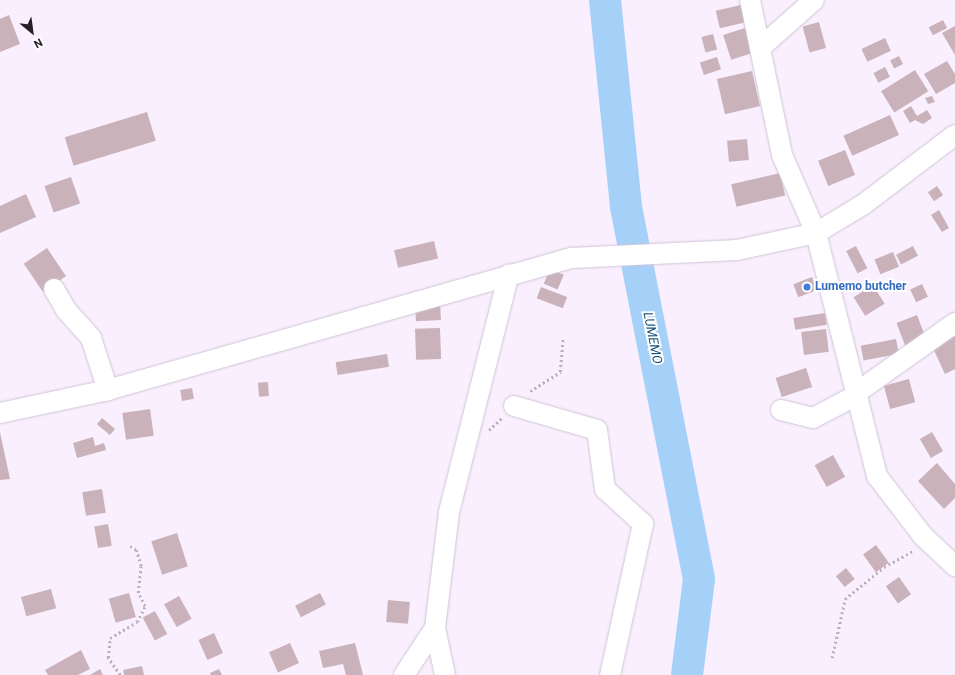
<!DOCTYPE html>
<html>
<head>
<meta charset="utf-8">
<style>
  body { margin:0 }
  #map { position:relative; width:955px; height:675px; overflow:hidden; background:#f9effe; font-family:Roboto,sans-serif }
  div>[style] { position:absolute }
  .river>* { height:32px; margin:-16px; padding:0 16px; transform-origin:16px; border-radius:16px; background:#a5d1f9 }
  .building>* { inset:0; background:#cab2ba; transform-origin:0 0 }
  .path>* { height:2.5px; margin-top:-1.25px; transform-origin:0; background:repeating-linear-gradient(90deg,#b8afbc 0 2px,transparent 0 5px) }
  .roads { filter:drop-shadow(0 0 1px #d0c4d7) drop-shadow(0 0 1px #d0c4d7) }
  .minor>* { height:20px; margin:-10px; padding:0 10px; transform-origin:10px; border-radius:10px; background:#fff }
  .dots>* { width:11px; height:11px; translate:-50% -50%; box-sizing:border-box; border:2px solid #fff; border-radius:50% }
  span { translate:-50% -50%; white-space:nowrap; text-align:center; line-height:1.15; -webkit-text-stroke:4px #fff; paint-order:stroke }
  .shop-label { font-size:12px; color:#366cbe; font-weight:700 }
  .left { translate:0 -50%; text-align:left }
  .water-label { font-size:13px; color:#174f79; font-style:italic }
  .north { position:absolute; left:12px; top:12px; width:40px; height:40px; -webkit-text-stroke:3px #fff; paint-order:stroke; rotate:151deg; font-size:11px; font-weight:700; line-height:16px; text-align:center; color:#252027 }
  .north::after { content:''; display:block; margin:auto; width:14px; height:18px; background:#252027; clip-path:polygon(50% 0,100% 100%,50% 72%,0 100%) }
</style>
</head>
<body>
<div id="map">
  <div class="river">
    <i style="left:605px;top:0;width:208px;rotate:84.2deg"></i>
    <i style="left:626px;top:207px;width:379px;rotate:78.9deg"></i>
    <i style="left:699px;top:579px;width:97px;rotate:97.1deg"></i>
  </div>
  <div class="building">
    <i style="left:745px;top:4px;width:18px;height:30px;rotate:77deg"></i>
    <i style="clip-path:polygon(9px 15px,20px 44px,0 52px,0 19px)"></i>
    <i style="left:943px;top:20px;width:9px;height:16px;rotate:63deg"></i>
    <i style="left:819px;top:22px;width:27px;height:17px;rotate:75deg"></i>
    <i style="clip-path:polygon(955px 26px,955px 55px,942px 33px)"></i>
    <i style="left:745px;top:28px;width:26px;height:23px;rotate:72deg"></i>
    <i style="left:713px;top:34px;width:16px;height:12px;rotate:75deg"></i>
    <i style="left:885px;top:38px;width:14px;height:26px;rotate:65deg"></i>
    <i style="left:899px;top:56px;width:9px;height:10px;rotate:63deg"></i>
    <i style="left:717px;top:57px;width:13px;height:18px;rotate:72deg"></i>
    <i style="clip-path:polygon(947px 61px,955px 74px,955px 83px,936px 94px,924px 74px)"></i>
    <i style="left:885px;top:67px;width:11px;height:13px;rotate:63deg"></i>
    <i style="left:915px;top:70px;width:25px;height:40px;rotate:58deg"></i>
    <i style="left:752px;top:71px;width:36px;height:36px;rotate:77deg"></i>
    <i style="clip-path:polygon(932px 96px,935px 102px,928px 104px,925px 98px)"></i>
    <i style="clip-path:polygon(911px 106px,917px 116px,927px 110px,932px 118px,923px 124px,915px 120px,910px 123px,903px 111px)"></i>
    <i style="left:147px;top:112px;width:30px;height:86px;rotate:73deg"></i>
    <i style="left:890px;top:115px;width:22px;height:51px;rotate:66deg"></i>
    <i style="left:747px;top:139px;width:21px;height:20px;rotate:85deg"></i>
    <i style="left:845px;top:150px;width:27px;height:29px;rotate:68deg"></i>
    <i style="left:780px;top:173px;width:23px;height:50px;rotate:77deg"></i>
    <i style="left:71px;top:177px;width:28px;height:28px;rotate:71deg"></i>
    <i style="left:937px;top:186px;width:11px;height:11px;rotate:56deg"></i>
    <i style="clip-path:polygon(26px 194px,36px 217px,0 233px,0 206px)"></i>
    <i style="clip-path:polygon(939px 210px,949px 228px,942px 232px,931px 215px)"></i>
    <i style="left:434px;top:241px;width:18px;height:41px;rotate:77deg"></i>
    <i style="left:856px;top:246px;width:25px;height:11px;rotate:63deg"></i>
    <i style="left:913px;top:246px;width:11px;height:19px;rotate:63deg"></i>
    <i style="left:47px;top:248px;width:34px;height:28px;rotate:56deg"></i>
    <i style="left:893px;top:252px;width:16px;height:20px;rotate:68deg"></i>
    <i style="left:550px;top:269px;width:15px;height:16px;rotate:23deg"></i>
    <i style="left:812px;top:277px;width:14px;height:20px;rotate:69deg"></i>
    <i style="left:922px;top:284px;width:14px;height:13px;rotate:65deg"></i>
    <i style="left:873px;top:285px;width:22px;height:23px;rotate:58deg"></i>
    <i style="left:541px;top:287px;width:28px;height:12px;rotate:21deg"></i>
    <i style="left:440px;top:302px;width:18px;height:25px;rotate:87deg"></i>
    <i style="left:825px;top:313px;width:12px;height:32px;rotate:81deg"></i>
    <i style="left:917px;top:315px;width:28px;height:22px;rotate:69deg"></i>
    <i style="left:440px;top:328px;width:31px;height:25px;rotate:88deg"></i>
    <i style="left:826px;top:329px;width:23px;height:25px;rotate:83deg"></i>
    <i style="clip-path:polygon(955px 336px,955px 369px,945px 374px,932px 346px)"></i>
    <i style="left:896px;top:339px;width:15px;height:36px;rotate:79deg"></i>
    <i style="left:387px;top:354px;width:13px;height:52px;rotate:81deg"></i>
    <i style="left:806px;top:368px;width:20px;height:32px;rotate:72deg"></i>
    <i style="left:909px;top:379px;width:24px;height:26px;rotate:75deg"></i>
    <i style="left:268px;top:382px;width:14px;height:10px;rotate:86deg"></i>
    <i style="left:192px;top:388px;width:11px;height:12px;rotate:80deg"></i>
    <i style="left:150px;top:409px;width:27px;height:28px;rotate:82deg"></i>
    <i style="left:102px;top:418px;width:17px;height:8px;rotate:40deg"></i>
    <i style="clip-path:polygon(0 432px,10px 479px,0 480px)"></i>
    <i style="left:932px;top:432px;width:22px;height:14px;rotate:60deg"></i>
    <i style="clip-path:polygon(93px 437px,95px 446px,104px 443px,106px 450px,77px 458px,73px 443px)"></i>
    <i style="left:833px;top:455px;width:25px;height:21px;rotate:61deg"></i>
    <i style="clip-path:polygon(937px 463px,955px 484px,955px 498px,944px 509px,918px 481px)"></i>
    <i style="left:102px;top:489px;width:24px;height:20px;rotate:81deg"></i>
    <i style="left:108px;top:524px;width:22px;height:14px;rotate:80deg"></i>
    <i style="left:177px;top:533px;width:35px;height:27px;rotate:72deg"></i>
    <i style="left:876px;top:545px;width:22px;height:16px;rotate:54deg"></i>
    <i style="left:846px;top:568px;width:14px;height:13px;rotate:51deg"></i>
    <i style="left:899px;top:577px;width:21px;height:16px;rotate:55deg"></i>
    <i style="left:51px;top:589px;width:20px;height:31px;rotate:75deg"></i>
    <i style="left:129px;top:593px;width:25px;height:21px;rotate:74deg"></i>
    <i style="left:320px;top:593px;width:13px;height:28px;rotate:63deg"></i>
    <i style="left:179px;top:596px;width:26px;height:17px;rotate:61deg"></i>
    <i style="left:388px;top:600px;width:22px;height:22px;rotate:5deg"></i>
    <i style="left:155px;top:611px;width:26px;height:14px;rotate:62deg"></i>
    <i style="left:214px;top:633px;width:22px;height:17px;rotate:66deg"></i>
    <i style="left:290px;top:643px;width:22px;height:23px;rotate:66deg"></i>
    <i style="clip-path:polygon(355px 643px,363px 675px,346px 675px,343px 664px,323px 668px,319px 651px)"></i>
    <i style="clip-path:polygon(81px 650px,90px 669px,78px 675px,48px 675px,45px 670px)"></i>
    <i style="clip-path:polygon(142px 666px,144px 675px,124px 675px,123px 670px)"></i>
    <i style="clip-path:polygon(100px 669px,103px 675px,90px 675px)"></i>
    <i style="clip-path:polygon(219px 669px,222px 675px,211px 675px,210px 673px)"></i>
  </div>
  <div class="path">
    <i style="left:530px;top:391px;width:36px;rotate:-32deg"></i>
    <i style="left:560px;top:372px;width:34px;rotate:-85deg"></i>
    <i style="left:489px;top:430px;width:18px;rotate:-43deg"></i>
    <i style="left:832px;top:658px;width:60px;rotate:-77.6deg"></i>
    <i style="left:845px;top:599px;width:50px;rotate:-39.4deg"></i>
    <i style="left:884px;top:567px;width:33px;rotate:-29deg"></i>
    <i style="left:120px;top:675px;width:21px;rotate:-125deg"></i>
    <i style="left:108px;top:658px;width:20px;rotate:-84deg"></i>
    <i style="left:110px;top:638px;width:31px;rotate:-31deg"></i>
    <i style="left:137px;top:622px;width:18px;rotate:-63deg"></i>
    <i style="left:145px;top:606px;width:15px;rotate:-118deg"></i>
    <i style="left:138px;top:593px;width:27px;rotate:-84deg"></i>
    <i style="left:141px;top:566px;width:17px;rotate:-107deg"></i>
    <i style="left:136px;top:550px;width:8px;rotate:-150deg"></i>
  </div>
  <div class="roads">
    <div class="minor">
      <i style="left:750px;top:0;width:158px;rotate:78.3deg"></i>
      <i style="left:782px;top:155px;width:85px;rotate:66.4deg"></i>
      <i style="left:816px;top:233px;width:251px;rotate:75.9deg"></i>
      <i style="left:877px;top:476px;width:76px;rotate:52.5deg"></i>
      <i style="left:923px;top:536px;width:44px;rotate:43.2deg"></i>
      <i style="left:760px;top:48px;width:72px;rotate:-41.6deg"></i>
      <i style="left:54px;top:289px;width:24px;rotate:60deg"></i>
      <i style="left:66px;top:310px;width:38px;rotate:48deg"></i>
      <i style="left:91px;top:338px;width:55px;rotate:71.9deg"></i>
      <i style="left:856px;top:393px;width:121px;rotate:-35.3deg"></i>
      <i style="left:514px;top:406px;width:86px;rotate:16.1deg"></i>
      <i style="left:597px;top:430px;width:60px;rotate:82.3deg"></i>
      <i style="left:605px;top:489px;width:52px;rotate:42.6deg"></i>
      <i style="left:643px;top:524px;width:155px;rotate:102.3deg"></i>
      <i style="left:781px;top:410px;width:33px;rotate:14deg"></i>
      <i style="left:813px;top:418px;width:50px;rotate:-27.6deg"></i>
      <i style="left:0;top:413px;width:110px;rotate:-12deg"></i>
      <i style="left:108px;top:390px;width:482px;rotate:-15.9deg"></i>
      <i style="left:572px;top:258px;width:165px;rotate:-2.8deg"></i>
      <i style="left:737px;top:250px;width:81px;rotate:-12.1deg"></i>
      <i style="left:816px;top:233px;width:56px;rotate:-31.1deg"></i>
      <i style="left:864px;top:204px;width:114px;rotate:-37.2deg"></i>
      <i style="left:435px;top:628px;width:48px;rotate:78deg"></i>
      <i style="left:404px;top:675px;width:56px;rotate:-56.6deg"></i>
      <i style="left:435px;top:628px;width:117px;rotate:-83.1deg"></i>
      <i style="left:449px;top:512px;width:245px;rotate:-75.9deg"></i>
    </div>
  </div>
  <div class="dots">
    <i style="left:807px;top:287px;background:#3f7fe0"></i>
  </div>
  <div class="shop-label">
    <span class="left" style="left:815px;top:287px">Lumemo butcher</span>
  </div>
  <div class="water-label">
    <span style="left:652px;top:338px;rotate:79deg">LUMEMO</span>
  </div>
  <div class="north">N</div>
</div>
</body>
</html>
